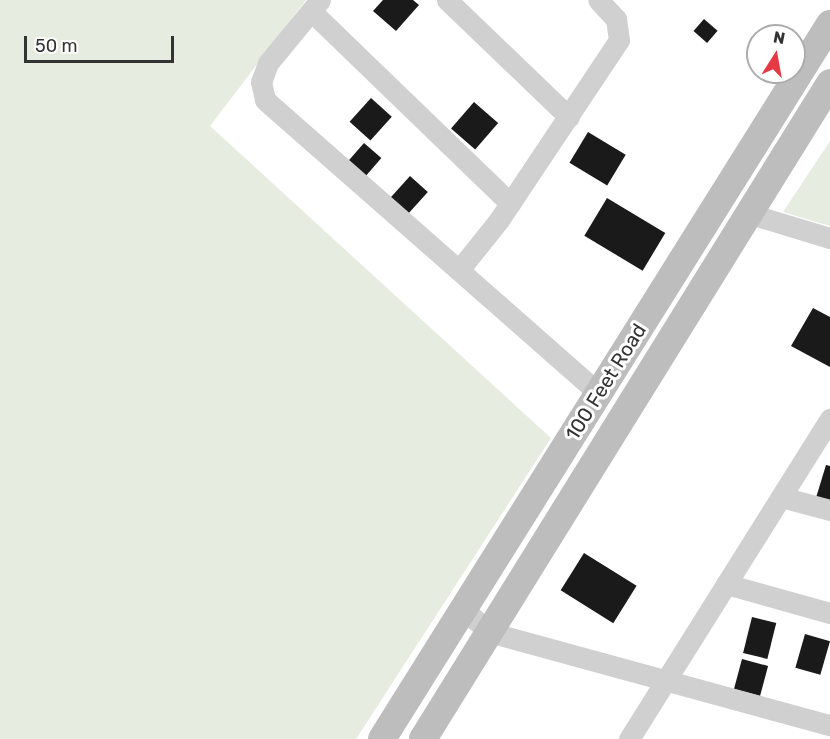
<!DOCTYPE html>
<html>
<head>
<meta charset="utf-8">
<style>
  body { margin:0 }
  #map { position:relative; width:830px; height:739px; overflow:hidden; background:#fff; font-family:Rubik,sans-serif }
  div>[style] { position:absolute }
  .green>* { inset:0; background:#e6ecdf }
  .building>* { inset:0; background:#1a1a1a; transform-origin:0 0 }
  .street>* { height:21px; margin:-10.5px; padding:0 10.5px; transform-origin:10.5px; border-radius:10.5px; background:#d0d0d0 }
  .secondary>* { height:28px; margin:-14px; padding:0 14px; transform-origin:14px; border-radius:14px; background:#bdbdbd }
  span { translate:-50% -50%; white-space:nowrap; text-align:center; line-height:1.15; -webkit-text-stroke:6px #fff; paint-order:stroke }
  .street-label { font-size:20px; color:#333 }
  .north { position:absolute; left:746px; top:24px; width:60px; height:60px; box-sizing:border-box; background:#fff; border:2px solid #adadad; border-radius:50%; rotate:11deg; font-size:16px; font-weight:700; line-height:24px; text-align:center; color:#333 }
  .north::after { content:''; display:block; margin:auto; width:21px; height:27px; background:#e63946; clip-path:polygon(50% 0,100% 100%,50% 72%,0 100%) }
  .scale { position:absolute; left:24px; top:36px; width:150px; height:27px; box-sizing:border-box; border:3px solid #333; border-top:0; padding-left:8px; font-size:18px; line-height:21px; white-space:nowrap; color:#333; -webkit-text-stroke:4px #fff; paint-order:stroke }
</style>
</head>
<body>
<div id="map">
  <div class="green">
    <i style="clip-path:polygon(0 0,306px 0,210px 126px,551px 438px,356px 739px,0 739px)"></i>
    <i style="clip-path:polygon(830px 141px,830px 226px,783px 212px)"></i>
  </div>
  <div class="building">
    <i style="clip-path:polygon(383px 0,413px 0,419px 5px,396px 31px,373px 11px)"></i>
    <i style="left:704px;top:19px;width:18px;height:16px;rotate:41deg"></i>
    <i style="left:371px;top:98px;width:28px;height:32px;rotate:42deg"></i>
    <i style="left:474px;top:102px;width:32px;height:35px;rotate:41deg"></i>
    <i style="left:588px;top:132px;width:44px;height:36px;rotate:31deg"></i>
    <i style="left:364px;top:143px;width:23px;height:25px;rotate:41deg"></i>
    <i style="left:410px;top:176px;width:24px;height:31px;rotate:42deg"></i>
    <i style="left:607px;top:198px;width:68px;height:44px;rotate:31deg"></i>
    <i style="clip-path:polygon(813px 308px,830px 317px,830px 367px,791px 346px)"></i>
    <i style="clip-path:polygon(826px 465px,830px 466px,830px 506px,815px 501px)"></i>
    <i style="left:584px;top:553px;width:62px;height:44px;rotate:32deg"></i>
    <i style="left:752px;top:617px;width:25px;height:37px;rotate:14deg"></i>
    <i style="left:805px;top:634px;width:26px;height:35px;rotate:16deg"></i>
    <i style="left:742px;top:659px;width:27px;height:31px;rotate:15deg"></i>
  </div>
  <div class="street">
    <i style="left:320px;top:0;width:82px;rotate:129.5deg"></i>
    <i style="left:268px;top:63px;width:20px;rotate:110deg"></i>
    <i style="left:261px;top:82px;width:18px;rotate:77deg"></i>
    <i style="left:265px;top:100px;width:444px;rotate:41.3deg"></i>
    <i style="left:447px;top:0;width:169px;rotate:43.8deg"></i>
    <i style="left:311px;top:11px;width:277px;rotate:44deg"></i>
    <i style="left:747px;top:213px;width:87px;rotate:16.8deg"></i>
    <i style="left:459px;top:270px;width:64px;rotate:-51.3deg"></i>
    <i style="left:499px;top:220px;width:216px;rotate:-56.3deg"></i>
    <i style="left:619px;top:40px;width:21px;rotate:-98deg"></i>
    <i style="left:616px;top:19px;width:26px;rotate:-133deg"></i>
    <i style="left:781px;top:497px;width:51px;rotate:14.9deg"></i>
    <i style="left:726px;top:584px;width:108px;rotate:15.6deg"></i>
    <i style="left:463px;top:609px;width:35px;rotate:41deg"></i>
    <i style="left:489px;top:632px;width:353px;rotate:15.3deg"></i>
    <i style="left:629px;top:739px;width:378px;rotate:-57.9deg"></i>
  </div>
  <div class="secondary">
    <i style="left:382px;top:739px;width:844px;rotate:-57.93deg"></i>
    <i style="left:423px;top:739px;width:772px;rotate:-58.18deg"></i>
  </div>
  <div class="street-label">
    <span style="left:606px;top:382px;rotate:-58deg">100 Feet Road</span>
  </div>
  <div class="north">N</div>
  <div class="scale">50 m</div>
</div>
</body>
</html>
